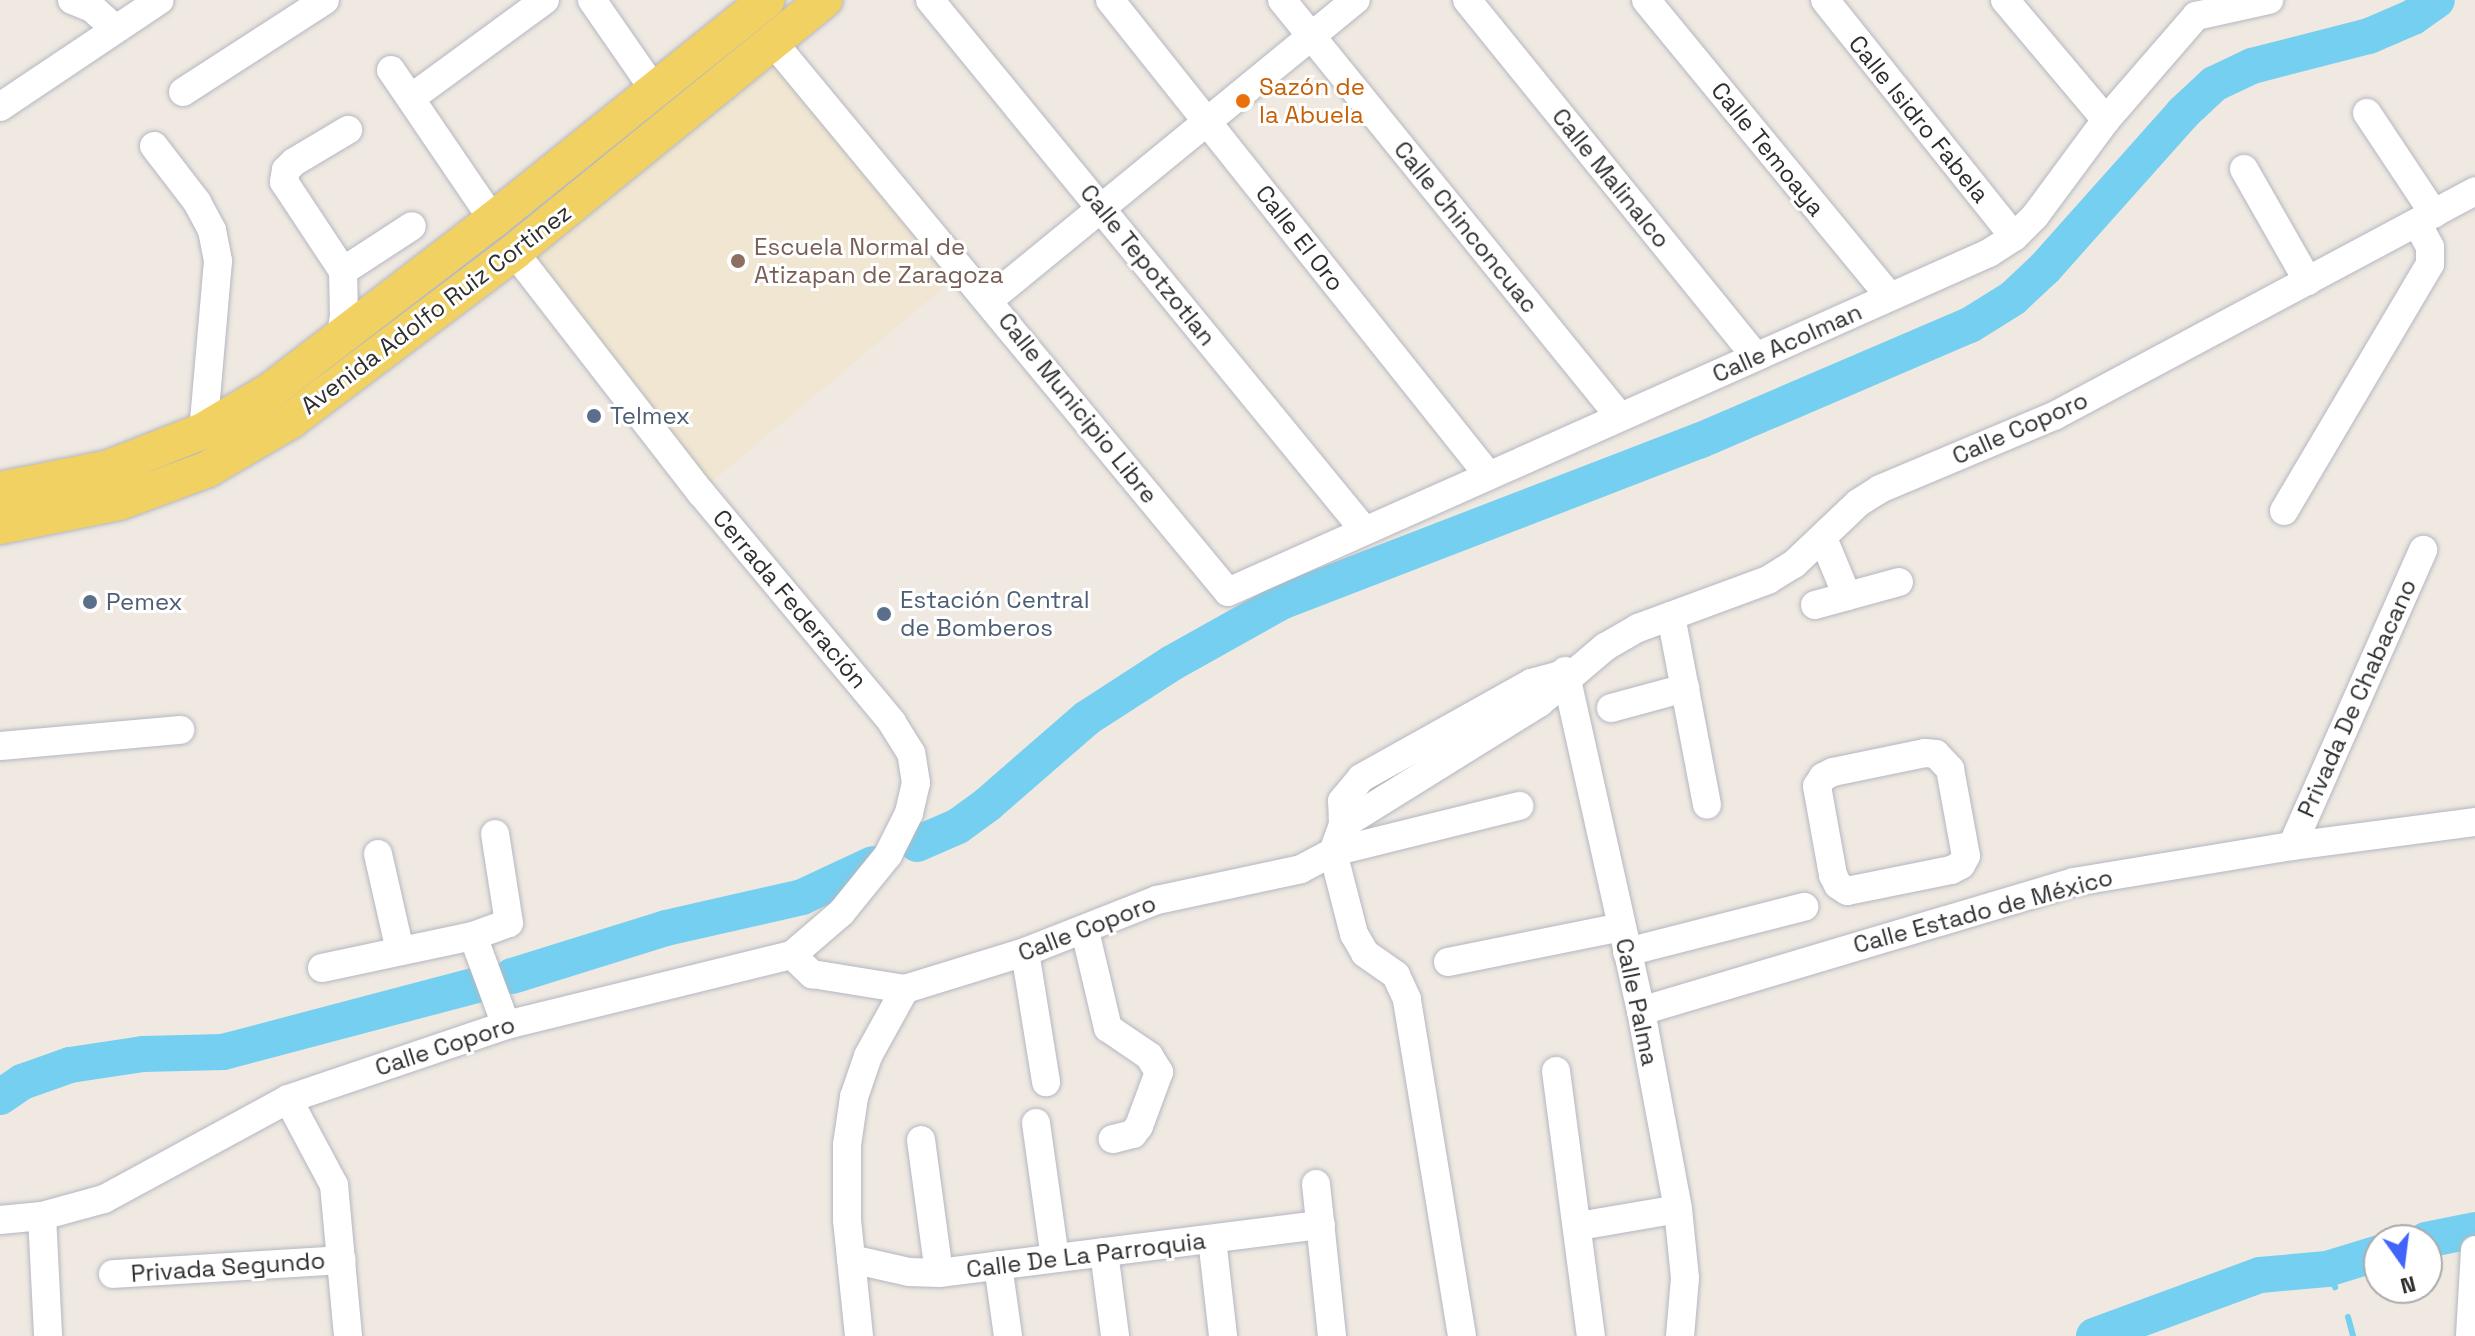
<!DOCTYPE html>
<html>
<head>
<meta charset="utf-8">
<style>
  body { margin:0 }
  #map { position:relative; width:2475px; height:1336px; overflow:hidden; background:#efe9e1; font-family:"Space Grotesk",sans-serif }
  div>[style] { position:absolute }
  .education>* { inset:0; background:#f0e6d1; transform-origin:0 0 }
  .stream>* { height:6px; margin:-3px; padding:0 3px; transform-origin:3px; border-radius:3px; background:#75cff0 }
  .river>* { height:36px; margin:-18px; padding:0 18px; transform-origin:18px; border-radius:18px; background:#75cff0 }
  .roads { filter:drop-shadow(0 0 2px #b4b7c1) drop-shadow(0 0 2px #b4b7c1) }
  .minor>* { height:28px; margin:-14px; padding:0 14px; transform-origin:14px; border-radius:14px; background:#fff }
  .major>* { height:36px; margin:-18px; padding:0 18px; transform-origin:18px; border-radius:18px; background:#f2d163 }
  .dots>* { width:22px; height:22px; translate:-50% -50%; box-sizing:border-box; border:4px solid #fff; border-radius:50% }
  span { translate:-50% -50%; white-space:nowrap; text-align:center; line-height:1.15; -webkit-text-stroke:6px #fff; paint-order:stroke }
  .food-label { font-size:24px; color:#c56008 }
  .left { translate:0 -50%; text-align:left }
  .street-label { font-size:24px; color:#2e2e2e }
  .education-label { font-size:24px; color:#785e54 }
  .service-label { font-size:24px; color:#4e5e75 }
  .north { position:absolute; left:2363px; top:1224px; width:80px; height:80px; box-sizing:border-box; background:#fff; border:2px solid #ababab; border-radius:50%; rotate:166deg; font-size:22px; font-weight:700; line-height:32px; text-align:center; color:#2e2e2e }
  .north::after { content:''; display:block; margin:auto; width:28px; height:36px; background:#4264fb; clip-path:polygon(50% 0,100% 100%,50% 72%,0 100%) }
</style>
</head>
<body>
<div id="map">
  <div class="education">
    <i style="left:772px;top:41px;width:299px;height:333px;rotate:50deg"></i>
  </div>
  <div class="stream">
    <i style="left:2327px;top:1269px;width:20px;rotate:66deg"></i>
    <i style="left:2348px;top:1317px;width:20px;rotate:75deg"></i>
  </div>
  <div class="river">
    <i style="left:917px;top:844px;width:45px;rotate:-23.7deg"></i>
    <i style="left:958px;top:826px;width:37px;rotate:-36deg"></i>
    <i style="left:988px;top:804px;width:131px;rotate:-41deg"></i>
    <i style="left:1087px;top:718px;width:101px;rotate:-32.9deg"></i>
    <i style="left:1172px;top:663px;width:125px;rotate:-29.2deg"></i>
    <i style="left:1281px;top:602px;width:448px;rotate:-21.1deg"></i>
    <i style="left:1699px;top:441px;width:295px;rotate:-23.2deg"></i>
    <i style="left:1970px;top:325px;width:51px;rotate:-32.1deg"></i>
    <i style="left:2013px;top:298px;width:44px;rotate:-43.2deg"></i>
    <i style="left:2045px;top:268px;width:208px;rotate:-48.3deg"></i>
    <i style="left:2183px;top:113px;width:42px;rotate:-43.1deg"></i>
    <i style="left:2214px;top:84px;width:42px;rotate:-25.3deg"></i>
    <i style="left:2252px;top:66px;width:121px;rotate:-14.4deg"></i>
    <i style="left:2369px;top:36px;width:48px;rotate:-23.4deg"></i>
    <i style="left:2413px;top:17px;width:29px;rotate:-35deg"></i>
    <i style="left:512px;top:976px;width:161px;rotate:-17.3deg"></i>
    <i style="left:666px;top:928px;width:139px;rotate:-12.8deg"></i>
    <i style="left:802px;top:897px;width:78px;rotate:-24.9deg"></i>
    <i style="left:0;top:1097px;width:27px;rotate:-34deg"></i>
    <i style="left:22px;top:1082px;width:51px;rotate:-19.5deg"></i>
    <i style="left:70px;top:1065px;width:74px;rotate:-8.6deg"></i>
    <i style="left:143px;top:1054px;width:80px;rotate:-1.4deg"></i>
    <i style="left:223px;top:1052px;width:266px;rotate:-14.8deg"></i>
    <i style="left:2426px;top:1240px;width:50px;rotate:-11.5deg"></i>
    <i style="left:2094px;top:1336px;width:177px;rotate:-20.2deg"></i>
    <i style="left:2260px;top:1275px;width:67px;rotate:-5.1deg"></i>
    <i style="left:2327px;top:1269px;width:54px;rotate:-17.1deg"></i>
  </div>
  <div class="roads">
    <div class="minor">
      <i style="left:72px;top:0;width:22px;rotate:22deg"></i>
      <i style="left:92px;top:8px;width:31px;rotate:42deg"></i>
      <i style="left:592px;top:0;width:111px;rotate:55.3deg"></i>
      <i style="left:930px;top:0;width:686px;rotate:50.68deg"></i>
      <i style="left:1110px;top:0;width:608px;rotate:51.47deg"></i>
      <i style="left:1282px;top:0;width:537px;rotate:50.97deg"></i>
      <i style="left:1467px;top:0;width:458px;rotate:51deg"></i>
      <i style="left:1646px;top:0;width:384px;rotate:50.6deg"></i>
      <i style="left:1825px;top:0;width:303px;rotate:51.4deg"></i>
      <i style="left:2005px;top:0;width:157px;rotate:49.9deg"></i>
      <i style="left:772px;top:41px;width:715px;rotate:50.39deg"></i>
      <i style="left:1228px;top:592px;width:833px;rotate:-24.01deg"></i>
      <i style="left:1989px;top:253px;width:30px;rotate:-33deg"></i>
      <i style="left:2014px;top:237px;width:30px;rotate:-45deg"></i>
      <i style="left:2035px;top:216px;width:119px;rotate:-53.5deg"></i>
      <i style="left:2106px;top:120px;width:138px;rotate:-49.1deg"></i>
      <i style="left:2196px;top:16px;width:75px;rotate:-12.4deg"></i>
      <i style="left:391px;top:70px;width:181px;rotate:55.8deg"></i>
      <i style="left:183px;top:92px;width:169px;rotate:-32.9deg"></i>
      <i style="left:411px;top:98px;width:166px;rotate:-36.2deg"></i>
      <i style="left:0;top:107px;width:192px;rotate:-33.8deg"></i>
      <i style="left:2367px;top:113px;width:121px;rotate:56.4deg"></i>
      <i style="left:154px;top:146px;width:71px;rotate:52.5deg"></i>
      <i style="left:197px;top:202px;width:32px;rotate:62deg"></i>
      <i style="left:212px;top:230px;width:32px;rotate:79deg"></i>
      <i style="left:218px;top:261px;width:171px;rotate:95deg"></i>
      <i style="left:2244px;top:169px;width:129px;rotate:60.3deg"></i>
      <i style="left:343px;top:271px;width:82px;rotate:-33.1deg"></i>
      <i style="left:989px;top:300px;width:474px;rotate:-39.3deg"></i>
      <i style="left:340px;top:341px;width:26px;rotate:-81deg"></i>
      <i style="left:344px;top:315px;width:44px;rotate:-91.3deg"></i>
      <i style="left:343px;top:271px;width:107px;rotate:-123.5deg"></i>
      <i style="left:284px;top:182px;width:12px;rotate:-81deg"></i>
      <i style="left:286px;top:170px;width:11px;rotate:-45deg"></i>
      <i style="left:294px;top:162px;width:63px;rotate:-30.7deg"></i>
      <i style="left:2284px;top:511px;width:287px;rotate:-59.4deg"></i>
      <i style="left:2430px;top:264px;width:17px;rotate:-90deg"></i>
      <i style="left:2430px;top:247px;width:27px;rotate:-118deg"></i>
      <i style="left:1823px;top:538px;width:63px;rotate:67.5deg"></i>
      <i style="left:1815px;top:605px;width:87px;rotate:-15.3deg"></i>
      <i style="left:1671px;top:616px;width:192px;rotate:79.2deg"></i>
      <i style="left:1565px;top:671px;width:348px;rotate:77.4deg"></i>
      <i style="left:1641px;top:1011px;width:201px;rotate:79.4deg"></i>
      <i style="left:1678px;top:1209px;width:69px;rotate:84.2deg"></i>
      <i style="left:1685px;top:1278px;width:58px;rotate:94.9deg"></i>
      <i style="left:1611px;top:708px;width:77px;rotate:-15.1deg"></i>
      <i style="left:0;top:746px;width:181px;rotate:-5.1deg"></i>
      <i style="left:1925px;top:753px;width:11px;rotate:5deg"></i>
      <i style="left:1936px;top:754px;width:21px;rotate:47deg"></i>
      <i style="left:1950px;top:769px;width:88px;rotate:79.6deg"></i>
      <i style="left:1966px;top:856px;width:10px;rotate:119deg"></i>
      <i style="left:1961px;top:865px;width:11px;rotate:153deg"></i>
      <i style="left:1951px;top:870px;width:106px;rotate:168.6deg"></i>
      <i style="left:1847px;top:891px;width:11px;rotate:-146deg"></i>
      <i style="left:1838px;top:885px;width:11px;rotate:-117deg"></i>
      <i style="left:1833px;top:875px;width:90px;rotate:-100.2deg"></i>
      <i style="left:1817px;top:786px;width:11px;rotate:-56deg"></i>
      <i style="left:1823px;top:777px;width:11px;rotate:-27deg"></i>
      <i style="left:1833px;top:772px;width:94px;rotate:-11.7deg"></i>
      <i style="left:1343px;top:825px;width:231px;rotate:-31.9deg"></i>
      <i style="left:1539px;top:703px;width:87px;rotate:-40.3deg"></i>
      <i style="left:1605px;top:647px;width:38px;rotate:-30deg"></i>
      <i style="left:1638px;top:628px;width:139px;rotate:-20.3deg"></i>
      <i style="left:1768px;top:580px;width:31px;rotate:-32deg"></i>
      <i style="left:1794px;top:564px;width:88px;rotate:-43.6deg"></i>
      <i style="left:1858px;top:503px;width:26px;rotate:-32deg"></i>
      <i style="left:1880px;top:489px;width:189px;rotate:-22.8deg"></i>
      <i style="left:2054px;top:416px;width:477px;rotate:-28.1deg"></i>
      <i style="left:2292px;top:846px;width:324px;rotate:-66.1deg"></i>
      <i style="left:378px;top:854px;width:99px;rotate:77.2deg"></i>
      <i style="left:1085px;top:931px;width:100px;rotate:76.7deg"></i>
      <i style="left:1108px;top:1028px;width:50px;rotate:34.3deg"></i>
      <i style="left:1149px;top:1056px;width:19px;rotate:58deg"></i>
      <i style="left:1159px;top:1072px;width:58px;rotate:110.3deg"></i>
      <i style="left:1139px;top:1126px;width:10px;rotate:127deg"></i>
      <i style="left:1133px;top:1134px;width:21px;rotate:166deg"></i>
      <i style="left:473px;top:936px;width:95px;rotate:69.7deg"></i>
      <i style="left:1025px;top:952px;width:132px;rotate:80.8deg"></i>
      <i style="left:1627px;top:952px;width:183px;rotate:-14.3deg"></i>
      <i style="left:792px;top:955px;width:28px;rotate:44deg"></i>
      <i style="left:812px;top:974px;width:94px;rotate:9.2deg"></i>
      <i style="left:905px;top:989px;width:126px;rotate:-17.1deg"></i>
      <i style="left:1025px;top:952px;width:142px;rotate:-21.5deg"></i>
      <i style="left:1157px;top:900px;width:147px;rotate:-12.1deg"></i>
      <i style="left:1301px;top:869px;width:36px;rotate:-28deg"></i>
      <i style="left:1333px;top:852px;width:29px;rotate:-70deg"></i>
      <i style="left:1343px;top:825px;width:24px;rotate:-92deg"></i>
      <i style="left:1342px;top:801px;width:30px;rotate:-50deg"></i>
      <i style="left:1361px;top:778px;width:195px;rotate:-29.2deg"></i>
      <i style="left:1531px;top:683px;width:42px;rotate:-15deg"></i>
      <i style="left:1448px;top:962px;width:177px;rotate:-11.4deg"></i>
      <i style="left:322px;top:968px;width:154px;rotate:-12deg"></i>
      <i style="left:473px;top:936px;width:38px;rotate:-20deg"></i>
      <i style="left:509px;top:923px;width:90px;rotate:-98.9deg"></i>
      <i style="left:1641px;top:1011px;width:452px;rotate:-16.6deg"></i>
      <i style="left:2074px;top:882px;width:221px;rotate:-9.4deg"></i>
      <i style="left:2292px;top:846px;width:185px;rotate:-7.5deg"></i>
      <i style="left:1556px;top:1071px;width:267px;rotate:82.5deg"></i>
      <i style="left:288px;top:1099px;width:98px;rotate:61.9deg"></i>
      <i style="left:334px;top:1185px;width:152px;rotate:84.7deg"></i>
      <i style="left:1036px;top:1123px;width:136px;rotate:82deg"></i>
      <i style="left:921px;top:1140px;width:134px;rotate:82.3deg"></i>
      <i style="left:1316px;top:1184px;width:153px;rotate:84deg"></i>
      <i style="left:42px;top:1216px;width:120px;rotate:87.1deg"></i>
      <i style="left:0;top:1220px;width:42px;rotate:-5.4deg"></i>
      <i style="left:42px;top:1216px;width:64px;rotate:-15.3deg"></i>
      <i style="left:104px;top:1199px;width:209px;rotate:-28.5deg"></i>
      <i style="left:288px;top:1099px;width:230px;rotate:-18.7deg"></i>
      <i style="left:506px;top:1025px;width:294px;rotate:-13.8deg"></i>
      <i style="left:792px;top:955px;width:65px;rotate:-40.6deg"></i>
      <i style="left:841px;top:913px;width:75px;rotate:-51deg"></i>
      <i style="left:888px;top:855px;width:47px;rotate:-63.4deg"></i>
      <i style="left:909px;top:813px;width:31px;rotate:-77deg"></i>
      <i style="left:916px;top:783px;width:30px;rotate:-99deg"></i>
      <i style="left:911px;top:753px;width:36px;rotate:-122deg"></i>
      <i style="left:892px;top:722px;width:298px;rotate:-129.8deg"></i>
      <i style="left:701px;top:493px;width:305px;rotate:-127.8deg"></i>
      <i style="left:1579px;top:1226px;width:100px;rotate:-9.7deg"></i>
      <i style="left:1212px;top:1239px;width:98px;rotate:83.5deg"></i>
      <i style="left:1104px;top:1252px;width:85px;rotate:82.5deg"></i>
      <i style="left:851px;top:1259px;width:59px;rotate:12.6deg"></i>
      <i style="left:909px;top:1272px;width:30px;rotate:2deg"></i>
      <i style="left:939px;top:1273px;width:385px;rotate:-7.2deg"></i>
      <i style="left:998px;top:1265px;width:72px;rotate:82deg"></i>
      <i style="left:113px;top:1274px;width:229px;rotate:-3.5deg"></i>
      <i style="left:859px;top:1336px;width:117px;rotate:-95.9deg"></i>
      <i style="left:847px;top:1220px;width:75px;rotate:-90deg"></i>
      <i style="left:847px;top:1145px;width:49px;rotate:-81.7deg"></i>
      <i style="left:854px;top:1097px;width:43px;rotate:-71.1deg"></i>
      <i style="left:868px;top:1056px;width:77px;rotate:-61.1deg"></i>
      <i style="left:1462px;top:1336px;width:341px;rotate:-99.3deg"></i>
      <i style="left:1407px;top:999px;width:26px;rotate:-115deg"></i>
      <i style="left:1396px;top:975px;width:38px;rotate:-145deg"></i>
      <i style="left:1365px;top:953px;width:22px;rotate:-120deg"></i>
      <i style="left:1354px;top:934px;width:85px;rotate:-104.4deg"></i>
      <i style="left:1333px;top:852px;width:192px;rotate:-13.9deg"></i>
      <i style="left:2470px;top:1336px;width:86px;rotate:-86.7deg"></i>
    </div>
    <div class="major">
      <i style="left:0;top:490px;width:111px;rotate:-11.4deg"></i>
      <i style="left:109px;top:468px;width:101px;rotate:-21.5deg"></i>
      <i style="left:203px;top:431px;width:78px;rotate:-30.8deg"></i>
      <i style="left:270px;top:391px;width:281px;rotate:-37.5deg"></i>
      <i style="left:493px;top:220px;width:351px;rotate:-38.8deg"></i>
      <i style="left:0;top:526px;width:121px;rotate:-11.4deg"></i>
      <i style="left:119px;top:502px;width:95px;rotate:-20.3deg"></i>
      <i style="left:208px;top:469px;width:95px;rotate:-30.3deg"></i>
      <i style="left:290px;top:421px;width:281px;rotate:-37deg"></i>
      <i style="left:514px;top:252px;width:400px;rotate:-39.1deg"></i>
    </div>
  </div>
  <div class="dots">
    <i style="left:1243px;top:101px;background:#e8710a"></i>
    <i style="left:738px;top:261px;background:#8d6e63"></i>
    <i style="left:594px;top:416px;background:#5c6f8a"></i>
    <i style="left:90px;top:602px;background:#5c6f8a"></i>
    <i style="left:884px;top:614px;background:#5c6f8a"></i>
  </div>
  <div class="food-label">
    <span class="left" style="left:1259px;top:101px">Sazón de<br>la Abuela</span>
  </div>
  <div class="street-label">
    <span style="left:1919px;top:119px;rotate:51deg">Calle Isidro Fabela</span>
    <span style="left:1768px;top:149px;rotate:51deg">Calle Temoaya</span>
    <span style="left:1611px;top:178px;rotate:51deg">Calle Malinalco</span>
    <span style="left:1466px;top:227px;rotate:51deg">Calle Chinconcuac</span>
    <span style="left:1300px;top:238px;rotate:52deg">Calle El Oro</span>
    <span style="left:1148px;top:265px;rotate:51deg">Calle Tepotzotlan</span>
    <span style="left:436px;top:309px;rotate:-37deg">Avenida Adolfo Ruiz Cortinez</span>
    <span style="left:1787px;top:343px;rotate:-24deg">Calle Acolman</span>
    <span style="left:1078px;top:408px;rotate:51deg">Calle Municipio Libre</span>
    <span style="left:2020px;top:428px;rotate:-24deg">Calle Coporo</span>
    <span style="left:790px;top:599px;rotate:50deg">Cerrada Federación</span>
    <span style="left:2357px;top:698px;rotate:-66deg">Privada De Chabacano</span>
    <span style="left:1983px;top:911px;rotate:-15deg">Calle Estado de México</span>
    <span style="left:1087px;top:928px;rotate:-21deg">Calle Coporo</span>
    <span style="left:1637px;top:1002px;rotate:78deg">Calle Palma</span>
    <span style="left:445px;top:1046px;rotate:-18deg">Calle Coporo</span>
    <span style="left:1086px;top:1255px;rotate:-7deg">Calle De La Parroquia</span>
    <span style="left:228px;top:1267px;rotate:-4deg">Privada Segundo</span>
  </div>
  <div class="education-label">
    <span class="left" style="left:754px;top:261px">Escuela Normal de<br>Atizapan de Zaragoza</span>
  </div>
  <div class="service-label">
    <span class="left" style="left:610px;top:416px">Telmex</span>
    <span class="left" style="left:900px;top:614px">Estación Central<br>de Bomberos</span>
    <span class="left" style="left:106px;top:602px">Pemex</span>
  </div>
  <div class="north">N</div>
</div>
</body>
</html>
